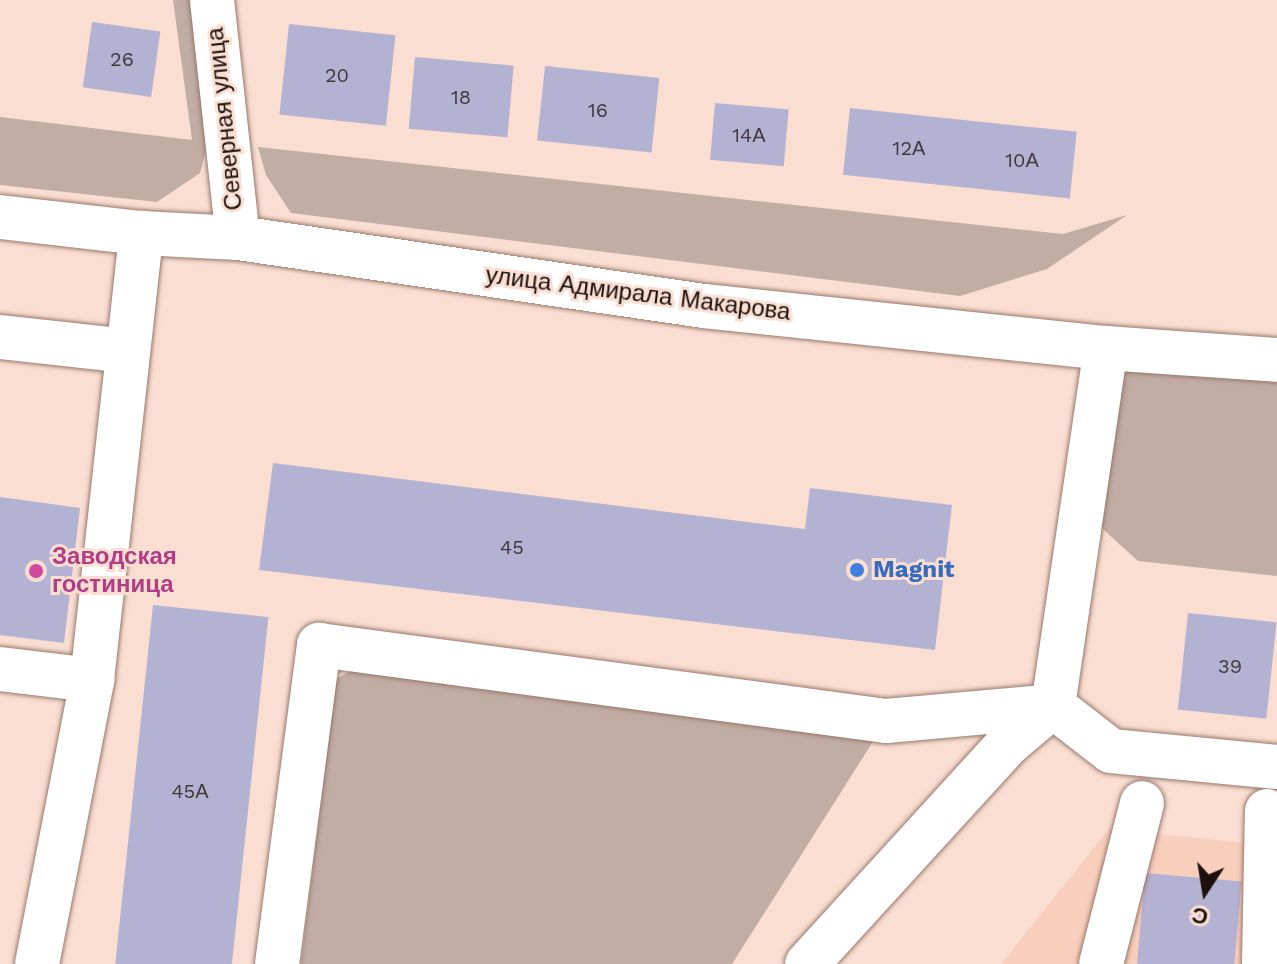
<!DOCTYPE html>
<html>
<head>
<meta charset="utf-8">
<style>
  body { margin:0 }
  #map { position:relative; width:1277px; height:964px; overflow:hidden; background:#faded2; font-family:"Work Sans",sans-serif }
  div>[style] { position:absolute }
  .built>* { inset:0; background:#f8cebc }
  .green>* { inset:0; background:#c1ada4 }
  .building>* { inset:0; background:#b4b2d2; transform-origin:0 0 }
  .roads { filter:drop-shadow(0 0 2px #98796c) drop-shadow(0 0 2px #98796c) }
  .minor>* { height:44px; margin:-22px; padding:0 22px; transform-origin:22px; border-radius:22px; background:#fff }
  .dots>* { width:22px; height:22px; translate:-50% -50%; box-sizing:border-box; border:4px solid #faded2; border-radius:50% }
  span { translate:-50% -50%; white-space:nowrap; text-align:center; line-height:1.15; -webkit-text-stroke:6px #faded2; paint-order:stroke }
  .number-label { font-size:20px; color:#42393e }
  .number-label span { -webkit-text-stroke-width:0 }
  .street-label { font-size:24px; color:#1c110c }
  .hotel-label { font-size:24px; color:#b23c85; font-weight:700 }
  .left { translate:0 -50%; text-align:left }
  .shop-label { font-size:24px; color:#366cbe; font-weight:700 }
  .north { position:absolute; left:1165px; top:852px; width:80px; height:80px; -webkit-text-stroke:6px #faded2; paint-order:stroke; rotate:192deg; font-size:22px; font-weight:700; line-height:32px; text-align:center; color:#1c110c }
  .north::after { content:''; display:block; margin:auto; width:28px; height:36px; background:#1c110c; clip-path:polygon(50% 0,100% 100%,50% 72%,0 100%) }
</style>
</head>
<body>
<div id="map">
  <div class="built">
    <i style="clip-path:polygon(1109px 829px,1277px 846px,1277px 964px,1001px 964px)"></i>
  </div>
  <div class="green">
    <i style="clip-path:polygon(173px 0,193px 0,208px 143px,200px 173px,157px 202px,0 185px,0 117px,192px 140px)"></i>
    <i style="clip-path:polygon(258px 147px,1063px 234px,1127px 215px,1047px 269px,960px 296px,291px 213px,266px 175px)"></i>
    <i style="clip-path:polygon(1117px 363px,1277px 375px,1277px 576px,1138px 561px,1093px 520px)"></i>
    <i style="clip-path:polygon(386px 651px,886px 721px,732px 964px,301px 964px,336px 679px)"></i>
  </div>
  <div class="building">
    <i style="left:92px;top:22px;width:69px;height:66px;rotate:8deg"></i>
    <i style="left:289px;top:24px;width:107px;height:91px;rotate:6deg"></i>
    <i style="left:415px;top:57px;width:99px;height:72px;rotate:5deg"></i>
    <i style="left:545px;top:66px;width:115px;height:75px;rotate:6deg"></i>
    <i style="left:715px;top:103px;width:74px;height:57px;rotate:5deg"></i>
    <i style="left:850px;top:108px;width:228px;height:67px;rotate:6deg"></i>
    <i style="clip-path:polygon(273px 463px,805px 529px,810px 488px,952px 505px,935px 650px,259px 570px)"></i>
    <i style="clip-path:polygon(0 497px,80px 508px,64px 643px,0 635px)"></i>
    <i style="left:153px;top:605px;width:116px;height:361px;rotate:6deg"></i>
    <i style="left:1188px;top:613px;width:89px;height:97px;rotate:6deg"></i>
    <i style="left:1145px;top:873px;width:97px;height:91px;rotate:5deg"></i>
  </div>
  <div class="roads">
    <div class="minor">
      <i style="left:212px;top:0;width:239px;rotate:83.8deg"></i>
      <i style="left:0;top:217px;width:142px;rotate:6.5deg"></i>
      <i style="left:141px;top:233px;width:97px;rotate:3deg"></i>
      <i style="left:238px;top:238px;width:471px;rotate:8.3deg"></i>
      <i style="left:704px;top:306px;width:404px;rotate:6deg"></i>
      <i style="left:1106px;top:348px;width:171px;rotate:4deg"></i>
      <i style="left:0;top:337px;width:128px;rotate:6.3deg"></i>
      <i style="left:0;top:669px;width:93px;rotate:6.8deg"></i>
      <i style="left:92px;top:680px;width:450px;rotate:-83.7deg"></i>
      <i style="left:37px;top:964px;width:289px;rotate:-79deg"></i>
      <i style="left:277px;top:964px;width:322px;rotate:-82.5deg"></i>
      <i style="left:319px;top:645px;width:572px;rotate:7.63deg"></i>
      <i style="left:886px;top:721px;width:168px;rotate:-5.1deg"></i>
      <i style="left:1053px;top:706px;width:73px;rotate:37.8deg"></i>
      <i style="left:1111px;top:751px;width:167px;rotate:5.5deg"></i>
      <i style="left:807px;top:964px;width:299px;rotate:-47.6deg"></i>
      <i style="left:1009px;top:743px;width:57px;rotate:-40.1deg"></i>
      <i style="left:1053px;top:706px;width:362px;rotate:-81.6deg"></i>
      <i style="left:1101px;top:964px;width:166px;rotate:-75.7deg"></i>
      <i style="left:1264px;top:964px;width:153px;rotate:-88.9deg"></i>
    </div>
  </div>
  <div class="dots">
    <i style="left:857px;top:570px;background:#3f7fe0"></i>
    <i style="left:36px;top:571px;background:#d1479c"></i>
  </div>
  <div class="number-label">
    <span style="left:122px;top:59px">26</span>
    <span style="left:337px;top:75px">20</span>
    <span style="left:461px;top:97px">18</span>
    <span style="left:598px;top:110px">16</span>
    <span style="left:749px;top:135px">14А</span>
    <span style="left:909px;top:148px">12А</span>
    <span style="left:1022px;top:160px">10А</span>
    <span style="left:512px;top:547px">45</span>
    <span style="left:1230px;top:666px">39</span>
    <span style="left:190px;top:791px">45А</span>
  </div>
  <div class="street-label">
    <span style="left:225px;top:119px;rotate:-96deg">Северная улица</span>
    <span style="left:638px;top:294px;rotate:7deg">улица Адмирала Макарова</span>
  </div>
  <div class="hotel-label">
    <span class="left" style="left:52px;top:571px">Заводская<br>гостиница</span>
  </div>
  <div class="shop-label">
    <span class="left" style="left:873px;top:570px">Magnit</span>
  </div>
  <div class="north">С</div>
</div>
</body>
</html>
